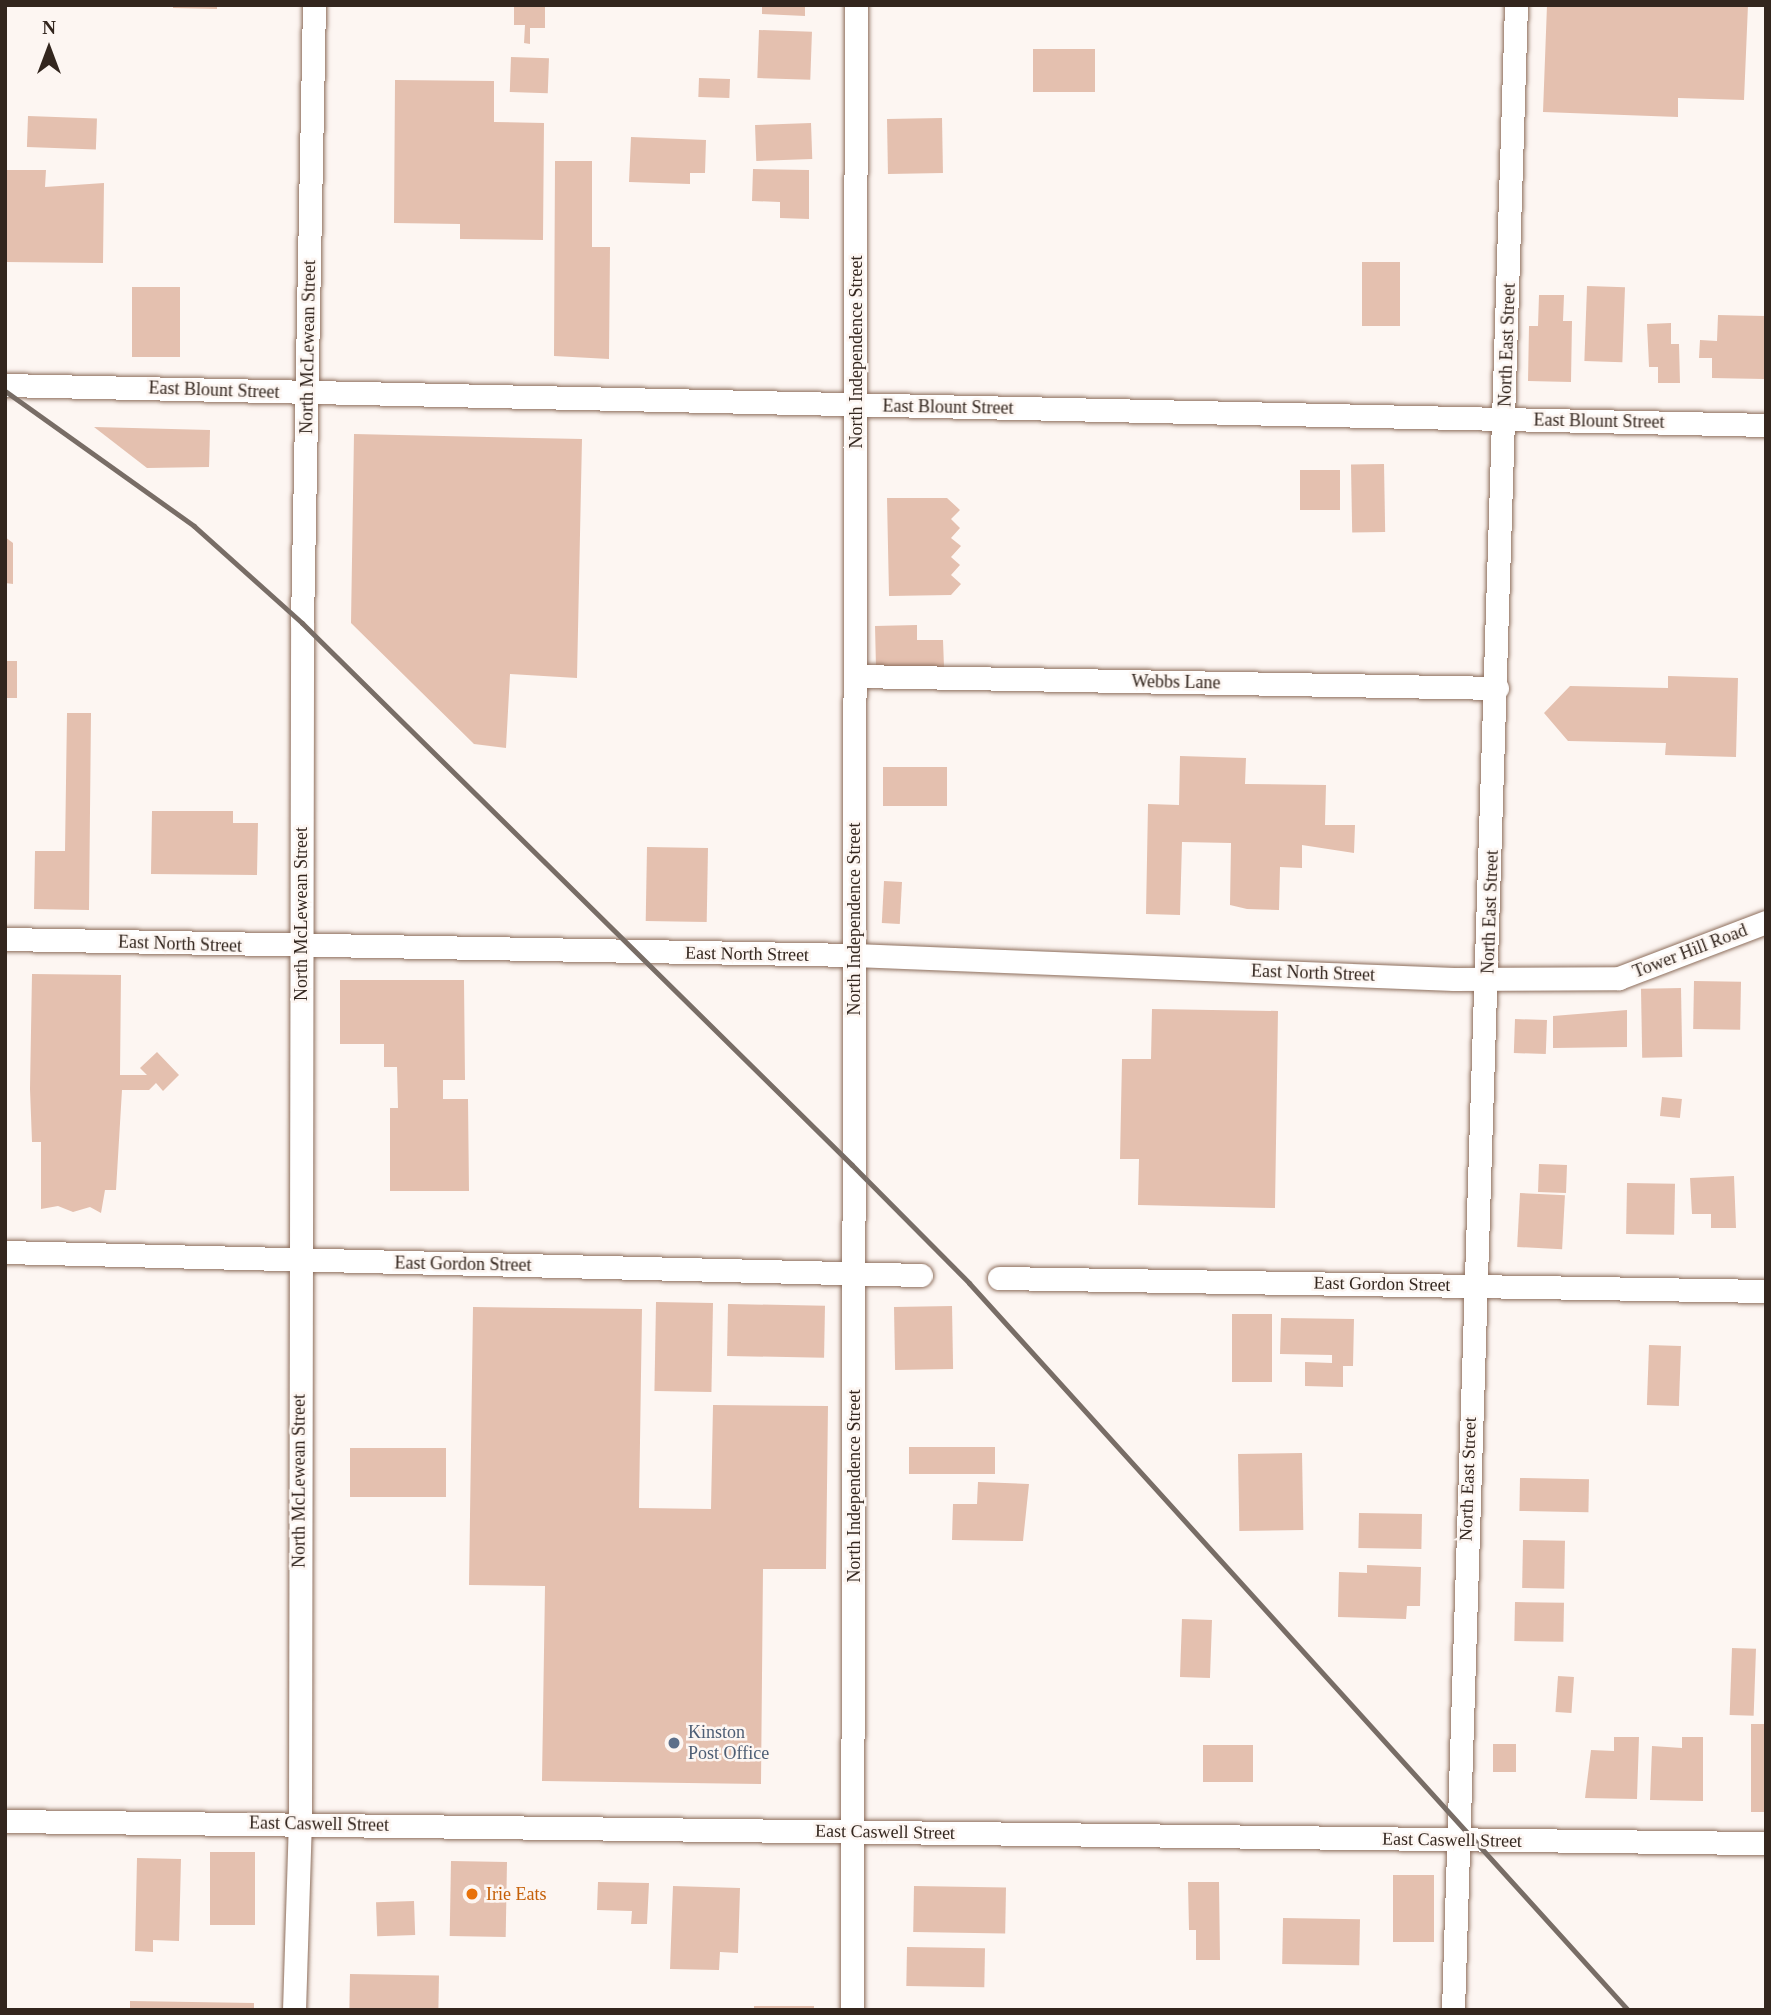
<!DOCTYPE html>
<html>
<head>
<meta charset="utf-8">
<style>
  body { margin:0 }
  #map { position:relative; width:1771px; height:2015px; overflow:hidden; background:#fdf6f2; font-family:Georgia,serif }
  div>[style] { position:absolute }
  .building>* { inset:0; background:#e4c0af; transform-origin:0 0 }
  .roads { filter:drop-shadow(0 0 2px #8d6e5c) drop-shadow(0 0 2px #8d6e5c) }
  .street>* { height:23px; margin:-11.5px; padding:0 11.5px; transform-origin:11.5px; border-radius:11.5px; background:#fff }
  .rail>* { height:5px; margin:-2.5px; padding:0 2.5px; transform-origin:2.5px; border-radius:2.5px; background:#786d66 }
  .dots>* { width:19px; height:19px; translate:-50% -50%; box-sizing:border-box; border:4px solid #fdf6f2; border-radius:50% }
  span { translate:-50% -50%; white-space:nowrap; text-align:center; line-height:1.15; -webkit-text-stroke:5px #fdf6f2; paint-order:stroke }
  .street-label { font-size:18px; color:#33261e }
  .service-label { font-size:18px; color:#4e5e75 }
  .left { translate:0 -50%; text-align:left }
  .food-label { font-size:18px; color:#c56008 }
  .frame { position:absolute; inset:0; border:7px solid #33261e; pointer-events:none }
  .north { position:absolute; left:14px; top:14px; width:70px; height:70px; -webkit-text-stroke:5px #fdf6f2; paint-order:stroke; rotate:0deg; font-size:19px; font-weight:700; line-height:28px; text-align:center; color:#33261e }
  .north::after { content:''; display:block; margin:auto; width:24px; height:32px; background:#33261e; clip-path:polygon(50% 0,100% 100%,50% 72%,0 100%) }
</style>
</head>
<body>
<div id="map">
  <div class="building">
    <i style="clip-path:polygon(173px 5px,217px 5px,217px 9px,173px 8px)"></i>
    <i style="clip-path:polygon(514px 5px,545px 5px,545px 28px,530px 28px,530px 44px,524px 43px,525px 25px,514px 25px)"></i>
    <i style="clip-path:polygon(762px 5px,805px 5px,805px 16px,762px 14px)"></i>
    <i style="clip-path:polygon(1547px 5px,1748px 5px,1744px 100px,1678px 98px,1678px 117px,1543px 112px)"></i>
    <i style="left:759px;top:30px;width:53px;height:48px;rotate:2deg"></i>
    <i style="left:1033px;top:49px;width:62px;height:43px"></i>
    <i style="left:511px;top:57px;width:38px;height:35px;rotate:2deg"></i>
    <i style="left:699px;top:78px;width:31px;height:19px;rotate:2deg"></i>
    <i style="clip-path:polygon(395px 80px,494px 81px,494px 122px,544px 123px,543px 240px,460px 239px,460px 224px,394px 223px)"></i>
    <i style="left:28px;top:116px;width:69px;height:31px;rotate:2deg"></i>
    <i style="left:942px;top:118px;width:55px;height:55px;rotate:89deg"></i>
    <i style="left:811px;top:123px;width:36px;height:56px;rotate:88deg"></i>
    <i style="clip-path:polygon(631px 137px,706px 140px,705px 173px,690px 173px,690px 184px,629px 182px)"></i>
    <i style="clip-path:polygon(555px 161px,592px 161px,592px 247px,610px 247px,609px 359px,554px 356px)"></i>
    <i style="clip-path:polygon(753px 169px,809px 170px,809px 219px,780px 218px,780px 202px,752px 201px)"></i>
    <i style="clip-path:polygon(5px 170px,46px 170px,45px 187px,104px 183px,103px 263px,5px 262px)"></i>
    <i style="left:1362px;top:262px;width:38px;height:64px"></i>
    <i style="left:1587px;top:286px;width:38px;height:75px;rotate:2deg"></i>
    <i style="left:132px;top:287px;width:48px;height:70px"></i>
    <i style="clip-path:polygon(1539px 295px,1564px 295px,1563px 321px,1572px 321px,1571px 382px,1528px 381px,1529px 326px,1538px 326px)"></i>
    <i style="clip-path:polygon(1718px 315px,1765px 316px,1764px 379px,1712px 378px,1712px 358px,1699px 358px,1700px 340px,1717px 341px)"></i>
    <i style="clip-path:polygon(1671px 323px,1671px 344px,1679px 344px,1680px 383px,1658px 383px,1658px 367px,1649px 367px,1647px 324px)"></i>
    <i style="clip-path:polygon(94px 427px,210px 430px,209px 467px,147px 468px)"></i>
    <i style="clip-path:polygon(354px 434px,582px 439px,577px 678px,510px 674px,506px 748px,474px 744px,351px 623px)"></i>
    <i style="left:1384px;top:464px;width:68px;height:33px;rotate:89deg"></i>
    <i style="left:1300px;top:470px;width:40px;height:40px"></i>
    <i style="clip-path:polygon(887px 498px,947px 498px,960px 510px,951px 519px,960px 528px,951px 538px,961px 546px,951px 557px,960px 565px,951px 575px,961px 584px,951px 595px,889px 596px)"></i>
    <i style="clip-path:polygon(5px 537px,13px 543px,13px 584px,5px 583px)"></i>
    <i style="clip-path:polygon(917px 625px,917px 640px,943px 640px,944px 667px,876px 668px,875px 626px)"></i>
    <i style="left:5px;top:661px;width:12px;height:37px"></i>
    <i style="clip-path:polygon(1668px 676px,1738px 678px,1736px 757px,1665px 755px,1666px 743px,1568px 741px,1544px 713px,1570px 686px,1668px 688px)"></i>
    <i style="clip-path:polygon(67px 713px,91px 713px,89px 910px,34px 909px,35px 851px,65px 851px)"></i>
    <i style="clip-path:polygon(1180px 756px,1246px 758px,1245px 784px,1326px 785px,1325px 825px,1355px 825px,1354px 853px,1302px 845px,1302px 868px,1280px 867px,1279px 910px,1247px 909px,1230px 905px,1231px 843px,1182px 842px,1180px 915px,1146px 914px,1148px 804px,1179px 805px)"></i>
    <i style="left:883px;top:767px;width:64px;height:39px"></i>
    <i style="clip-path:polygon(152px 811px,233px 811px,233px 823px,258px 823px,257px 875px,151px 874px)"></i>
    <i style="left:647px;top:847px;width:61px;height:74px;rotate:1deg"></i>
    <i style="left:884px;top:881px;width:18px;height:42px;rotate:3deg"></i>
    <i style="clip-path:polygon(32px 974px,121px 975px,120px 1075px,147px 1075px,140px 1068px,157px 1052px,179px 1075px,163px 1091px,156px 1083px,149px 1090px,122px 1090px,116px 1190px,105px 1190px,101px 1213px,90px 1207px,73px 1212px,58px 1206px,41px 1209px,41px 1142px,32px 1142px,30px 1089px)"></i>
    <i style="clip-path:polygon(340px 980px,464px 980px,465px 1080px,443px 1080px,443px 1099px,468px 1099px,469px 1191px,390px 1191px,390px 1108px,398px 1108px,397px 1067px,384px 1067px,384px 1044px,340px 1044px)"></i>
    <i style="left:1694px;top:981px;width:47px;height:48px;rotate:1deg"></i>
    <i style="left:1681px;top:988px;width:69px;height:40px;rotate:89deg"></i>
    <i style="clip-path:polygon(1152px 1009px,1278px 1011px,1275px 1208px,1138px 1205px,1139px 1159px,1120px 1159px,1122px 1059px,1151px 1059px)"></i>
    <i style="clip-path:polygon(1627px 1010px,1627px 1047px,1553px 1048px,1553px 1016px)"></i>
    <i style="left:1515px;top:1019px;width:32px;height:34px;rotate:2deg"></i>
    <i style="left:1662px;top:1097px;width:20px;height:19px;rotate:6deg"></i>
    <i style="left:1539px;top:1164px;width:28px;height:28px;rotate:2deg"></i>
    <i style="clip-path:polygon(1734px 1176px,1736px 1228px,1711px 1228px,1711px 1214px,1692px 1214px,1690px 1178px)"></i>
    <i style="left:1627px;top:1183px;width:48px;height:51px;rotate:1deg"></i>
    <i style="left:1520px;top:1193px;width:45px;height:54px;rotate:3deg"></i>
    <i style="left:656px;top:1302px;width:57px;height:89px;rotate:1deg"></i>
    <i style="left:728px;top:1304px;width:97px;height:52px;rotate:1deg"></i>
    <i style="left:952px;top:1306px;width:63px;height:58px;rotate:89deg"></i>
    <i style="clip-path:polygon(473px 1307px,642px 1309px,639px 1508px,711px 1509px,713px 1405px,828px 1406px,826px 1569px,763px 1569px,761px 1784px,542px 1781px,545px 1586px,469px 1585px)"></i>
    <i style="left:1232px;top:1314px;width:40px;height:68px"></i>
    <i style="clip-path:polygon(1281px 1318px,1354px 1319px,1353px 1366px,1343px 1366px,1343px 1387px,1305px 1386px,1305px 1362px,1332px 1363px,1332px 1355px,1280px 1354px)"></i>
    <i style="left:1649px;top:1345px;width:32px;height:60px;rotate:2deg"></i>
    <i style="left:995px;top:1447px;width:27px;height:86px;rotate:90deg"></i>
    <i style="left:350px;top:1448px;width:96px;height:49px"></i>
    <i style="left:1302px;top:1453px;width:77px;height:64px;rotate:89deg"></i>
    <i style="left:1520px;top:1478px;width:69px;height:33px;rotate:1deg"></i>
    <i style="clip-path:polygon(978px 1482px,1029px 1484px,1023px 1541px,952px 1540px,953px 1504px,977px 1504px)"></i>
    <i style="left:1359px;top:1513px;width:63px;height:35px;rotate:1deg"></i>
    <i style="left:1523px;top:1540px;width:42px;height:48px;rotate:1deg"></i>
    <i style="clip-path:polygon(1367px 1565px,1421px 1567px,1420px 1606px,1407px 1606px,1406px 1619px,1338px 1617px,1339px 1572px,1367px 1573px)"></i>
    <i style="left:1515px;top:1602px;width:49px;height:39px;rotate:1deg"></i>
    <i style="left:1182px;top:1619px;width:30px;height:58px;rotate:2deg"></i>
    <i style="left:1732px;top:1648px;width:24px;height:67px;rotate:2deg"></i>
    <i style="left:1558px;top:1676px;width:16px;height:36px;rotate:4deg"></i>
    <i style="left:1751px;top:1724px;width:15px;height:88px"></i>
    <i style="clip-path:polygon(1614px 1737px,1639px 1737px,1637px 1799px,1585px 1798px,1591px 1750px,1614px 1751px)"></i>
    <i style="clip-path:polygon(1682px 1737px,1703px 1737px,1703px 1801px,1650px 1800px,1652px 1746px,1682px 1748px)"></i>
    <i style="left:1493px;top:1744px;width:23px;height:28px"></i>
    <i style="left:1203px;top:1745px;width:50px;height:37px"></i>
    <i style="left:210px;top:1852px;width:45px;height:73px"></i>
    <i style="clip-path:polygon(137px 1858px,181px 1859px,179px 1941px,153px 1940px,153px 1952px,135px 1951px)"></i>
    <i style="left:451px;top:1861px;width:56px;height:75px;rotate:1deg"></i>
    <i style="left:1393px;top:1875px;width:41px;height:67px"></i>
    <i style="clip-path:polygon(598px 1882px,649px 1883px,647px 1924px,631px 1924px,632px 1911px,597px 1910px)"></i>
    <i style="clip-path:polygon(1188px 1882px,1219px 1882px,1220px 1960px,1196px 1960px,1196px 1930px,1189px 1930px)"></i>
    <i style="clip-path:polygon(673px 1886px,740px 1888px,738px 1953px,720px 1952px,719px 1970px,670px 1969px)"></i>
    <i style="left:914px;top:1886px;width:92px;height:46px;rotate:1deg"></i>
    <i style="left:414px;top:1901px;width:34px;height:38px;rotate:88deg"></i>
    <i style="left:1283px;top:1918px;width:77px;height:46px;rotate:1deg"></i>
    <i style="left:907px;top:1947px;width:78px;height:39px;rotate:1deg"></i>
    <i style="left:350px;top:1974px;width:89px;height:36px;rotate:1deg"></i>
    <i style="clip-path:polygon(130px 2001px,254px 2003px,254px 2010px,130px 2010px)"></i>
    <i style="left:754px;top:2006px;width:60px;height:4px"></i>
  </div>
  <div class="roads">
    <div class="street">
      <i style="left:5px;top:385px;width:1761px;rotate:1.3deg"></i>
      <i style="left:856px;top:676px;width:641px;rotate:1.07deg"></i>
      <i style="left:5px;top:939px;width:849px;rotate:1.08deg"></i>
      <i style="left:854px;top:955px;width:600px;rotate:2.29deg"></i>
      <i style="left:1454px;top:979px;width:165px;rotate:-0.3deg"></i>
      <i style="left:1619px;top:978px;width:157px;rotate:-20.9deg"></i>
      <i style="left:5px;top:1252px;width:916px;rotate:1.44deg"></i>
      <i style="left:999px;top:1278px;width:767px;rotate:0.97deg"></i>
      <i style="left:5px;top:1821px;width:1761px;rotate:0.72deg"></i>
      <i style="left:294px;top:2010px;width:187px;rotate:-88.2deg"></i>
      <i style="left:300px;top:1823px;width:1200px;rotate:-89.9deg"></i>
      <i style="left:302px;top:623px;width:618px;rotate:-88.89deg"></i>
      <i style="left:852px;top:2010px;width:2005px;rotate:-89.89deg"></i>
      <i style="left:1453px;top:2010px;width:2006px;rotate:-88.2deg"></i>
    </div>
  </div>
  <div class="rail">
    <i style="left:5px;top:391px;width:232px;rotate:35.5deg"></i>
    <i style="left:194px;top:526px;width:145px;rotate:41.9deg"></i>
    <i style="left:302px;top:623px;width:772px;rotate:44.58deg"></i>
    <i style="left:852px;top:1165px;width:166px;rotate:45.2deg"></i>
    <i style="left:969px;top:1283px;width:981px;rotate:47.81deg"></i>
  </div>
  <div class="dots">
    <i style="left:674px;top:1743px;background:#5c6f8a"></i>
    <i style="left:472px;top:1894px;background:#e8710a"></i>
  </div>
  <div class="street-label">
    <span style="left:1507px;top:345px;rotate:-88deg">North East Street</span>
    <span style="left:308px;top:347px;rotate:-89deg">North McLewean Street</span>
    <span style="left:856px;top:352px;rotate:-90deg">North Independence Street</span>
    <span style="left:214px;top:390px;rotate:2deg">East Blount Street</span>
    <span style="left:948px;top:407px;rotate:1deg">East Blount Street</span>
    <span style="left:1599px;top:421px;rotate:1deg">East Blount Street</span>
    <span style="left:1176px;top:682px;rotate:1deg">Webbs Lane</span>
    <span style="left:1490px;top:912px;rotate:-88deg">North East Street</span>
    <span style="left:301px;top:914px;rotate:-90deg">North McLewean Street</span>
    <span style="left:854px;top:919px;rotate:-90deg">North Independence Street</span>
    <span style="left:180px;top:944px;rotate:2deg">East North Street</span>
    <span style="left:1690px;top:951px;rotate:-21deg">Tower Hill Road</span>
    <span style="left:747px;top:954px;rotate:1deg">East North Street</span>
    <span style="left:1313px;top:973px;rotate:2deg">East North Street</span>
    <span style="left:463px;top:1264px;rotate:1deg">East Gordon Street</span>
    <span style="left:1382px;top:1284px;rotate:1deg">East Gordon Street</span>
    <span style="left:1468px;top:1479px;rotate:-88deg">North East Street</span>
    <span style="left:299px;top:1481px;rotate:-90deg">North McLewean Street</span>
    <span style="left:854px;top:1486px;rotate:-90deg">North Independence Street</span>
    <span style="left:319px;top:1824px;rotate:1deg">East Caswell Street</span>
    <span style="left:885px;top:1832px;rotate:1deg">East Caswell Street</span>
    <span style="left:1452px;top:1840px;rotate:1deg">East Caswell Street</span>
  </div>
  <div class="service-label">
    <span class="left" style="left:688px;top:1743px">Kinston<br>Post Office</span>
  </div>
  <div class="food-label">
    <span class="left" style="left:486px;top:1894px">Irie Eats</span>
  </div>
  <div class="frame"></div>
  <div class="north">N</div>
</div>
</body>
</html>
